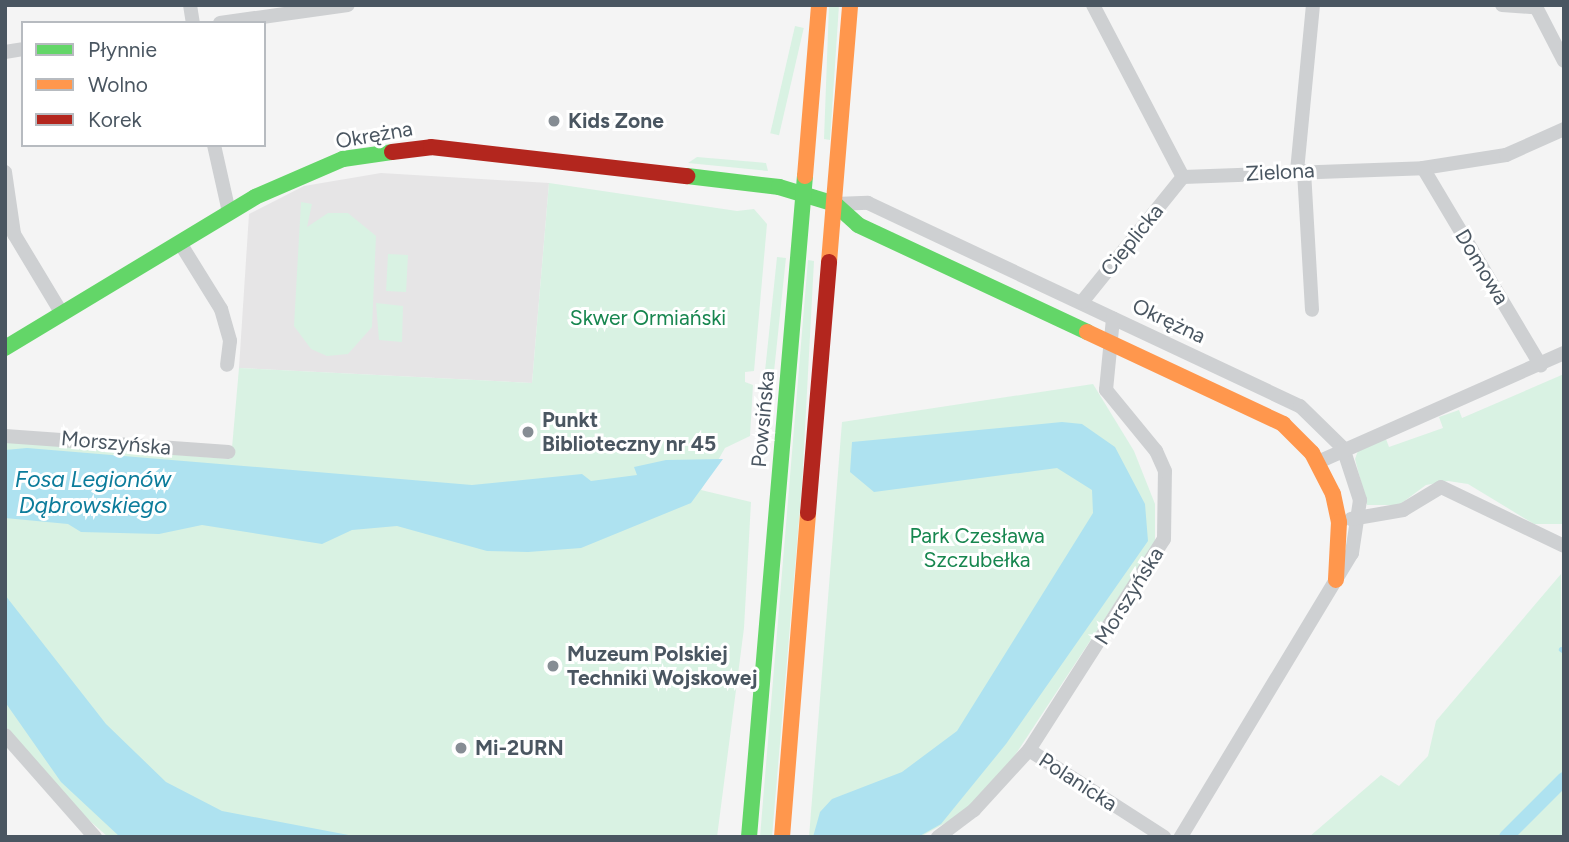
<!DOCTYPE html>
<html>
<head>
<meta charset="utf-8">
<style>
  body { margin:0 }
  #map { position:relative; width:1569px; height:842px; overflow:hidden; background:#f4f4f4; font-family:Figtree,sans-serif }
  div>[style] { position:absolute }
  .education>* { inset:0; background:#e6e5e6 }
  .green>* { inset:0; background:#d9f2e3; transform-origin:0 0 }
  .water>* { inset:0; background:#aee2f0 }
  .stream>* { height:4.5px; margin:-2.25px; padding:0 2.25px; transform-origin:2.25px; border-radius:2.25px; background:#aee2f0 }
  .canal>* { height:14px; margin:-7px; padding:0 7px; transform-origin:7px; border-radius:7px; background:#aee2f0 }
  .street>* { height:14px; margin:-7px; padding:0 7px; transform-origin:7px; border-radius:7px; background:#ced0d2 }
  .fast>* { height:16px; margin:-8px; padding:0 8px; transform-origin:8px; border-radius:8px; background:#63d668 }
  .slow>* { height:16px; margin:-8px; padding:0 8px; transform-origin:8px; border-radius:8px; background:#ff974d }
  .jam>* { height:16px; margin:-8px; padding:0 8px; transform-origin:8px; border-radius:8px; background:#b3261e }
  .dots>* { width:19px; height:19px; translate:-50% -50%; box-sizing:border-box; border:4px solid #fff; border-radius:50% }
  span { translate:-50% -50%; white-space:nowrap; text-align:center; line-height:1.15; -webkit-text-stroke:6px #fff; paint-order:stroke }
  .poi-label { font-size:21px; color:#4a5661; font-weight:700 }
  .left { translate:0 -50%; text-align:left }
  .street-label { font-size:21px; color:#4a5661 }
  .park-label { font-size:21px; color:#17864f }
  .water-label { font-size:23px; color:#0c7c9b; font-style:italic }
  .frame { position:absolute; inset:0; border:7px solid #4a5661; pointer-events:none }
  .legend { position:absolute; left:21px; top:21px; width:245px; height:126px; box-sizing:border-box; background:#fff; border:2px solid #b7bbc0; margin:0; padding:9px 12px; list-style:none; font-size:21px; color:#4a5661 }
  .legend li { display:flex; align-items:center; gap:14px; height:35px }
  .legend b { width:35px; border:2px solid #b7bbc0 }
</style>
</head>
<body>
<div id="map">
  <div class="education">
    <i style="clip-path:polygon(381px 173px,549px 183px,532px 383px,239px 368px,249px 214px,304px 186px)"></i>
  </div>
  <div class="green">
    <i style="clip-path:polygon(829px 5px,839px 5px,830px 140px,824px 139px)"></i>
    <i style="left:795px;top:26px;width:9px;height:110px;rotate:13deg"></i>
    <i style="clip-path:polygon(697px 157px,766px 163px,768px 171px,688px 163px)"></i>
    <i style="clip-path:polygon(549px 183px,737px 211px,754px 209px,767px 224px,754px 371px,745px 372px,745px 382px,753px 385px,750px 436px,725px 448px,701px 490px,751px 502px,744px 628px,717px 837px,108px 837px,54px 789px,5px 725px,5px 442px,231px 459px,239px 368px,532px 383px)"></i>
    <i style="clip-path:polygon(301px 202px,312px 204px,307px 227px,328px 213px,348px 213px,376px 236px,372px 327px,348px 354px,327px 356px,311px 349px,294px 326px)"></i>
    <i style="left:388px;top:254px;width:20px;height:37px;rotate:3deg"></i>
    <i style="left:777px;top:257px;width:9px;height:179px;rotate:6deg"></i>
    <i style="clip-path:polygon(808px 260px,814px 261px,802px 485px,772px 837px,760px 837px)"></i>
    <i style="clip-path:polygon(376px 303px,403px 306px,402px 342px,379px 340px)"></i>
    <i style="clip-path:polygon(1564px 374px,1564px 524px,1534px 524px,1468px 484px,1448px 481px,1426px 485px,1399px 505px,1367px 505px,1355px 459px,1359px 448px,1386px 439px,1389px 447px,1443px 428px,1439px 417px,1459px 410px,1462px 418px)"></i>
    <i style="clip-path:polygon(1093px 384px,1134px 451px,1155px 504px,1155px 542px,1000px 778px,967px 811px,920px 837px,809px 837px,842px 422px)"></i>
    <i style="clip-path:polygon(1561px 574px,1564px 837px,1309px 837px,1381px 775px,1399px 786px,1428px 756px,1436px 721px)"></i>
  </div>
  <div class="water">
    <i style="clip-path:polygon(1062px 422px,1082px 424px,1115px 447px,1145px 504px,1148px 541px,1006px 744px,941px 824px,918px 837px,813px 837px,820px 812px,832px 799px,902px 772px,957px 731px,1093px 513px,1092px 490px,1057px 468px,874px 492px,850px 472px,852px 442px)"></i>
    <i style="clip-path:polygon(27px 448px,472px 485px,582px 474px,591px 481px,637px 475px,634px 467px,666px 460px,723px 459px,691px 503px,581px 548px,528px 552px,487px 551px,397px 526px,352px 530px,322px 544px,202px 525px,159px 534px,81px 532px,68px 524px,5px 518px,5px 450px)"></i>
    <i style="clip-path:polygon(5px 595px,106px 724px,166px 782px,222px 811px,359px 837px,120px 837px,61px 782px,5px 702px)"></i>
  </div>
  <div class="stream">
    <i style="left:1561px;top:649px;width:4px;rotate:34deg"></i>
  </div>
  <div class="canal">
    <i style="left:1506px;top:837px;width:82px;rotate:-45deg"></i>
  </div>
  <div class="street">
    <i style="left:190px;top:5px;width:18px;rotate:81deg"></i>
    <i style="left:1093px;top:5px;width:194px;rotate:62.4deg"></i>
    <i style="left:1183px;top:177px;width:240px;rotate:-2.1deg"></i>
    <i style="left:1423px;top:168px;width:84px;rotate:-8.9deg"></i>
    <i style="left:1506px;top:155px;width:64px;rotate:-24.1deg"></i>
    <i style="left:1502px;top:5px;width:32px;rotate:4deg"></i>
    <i style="left:1535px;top:5px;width:63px;rotate:62.6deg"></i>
    <i style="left:220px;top:23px;width:129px;rotate:-8deg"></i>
    <i style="left:5px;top:52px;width:18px;rotate:-9deg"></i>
    <i style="left:214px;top:145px;width:69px;rotate:77.4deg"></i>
    <i style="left:1423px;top:168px;width:230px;rotate:59.2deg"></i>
    <i style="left:1297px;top:171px;width:167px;rotate:-84.5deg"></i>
    <i style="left:1304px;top:171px;width:139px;rotate:86.7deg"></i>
    <i style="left:5px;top:172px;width:63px;rotate:81.7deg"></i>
    <i style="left:14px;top:234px;width:93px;rotate:59deg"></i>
    <i style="left:835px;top:204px;width:33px;rotate:-2deg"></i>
    <i style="left:868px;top:203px;width:477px;rotate:25.2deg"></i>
    <i style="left:1300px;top:406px;width:60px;rotate:44.3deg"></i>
    <i style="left:1343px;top:448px;width:55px;rotate:71.9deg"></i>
    <i style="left:1360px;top:500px;width:54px;rotate:98.6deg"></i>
    <i style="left:1352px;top:553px;width:332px;rotate:121.1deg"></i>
    <i style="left:180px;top:243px;width:78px;rotate:58.2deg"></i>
    <i style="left:221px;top:309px;width:33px;rotate:74deg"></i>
    <i style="left:230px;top:341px;width:24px;rotate:97deg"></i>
    <i style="left:1082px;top:302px;width:161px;rotate:-51.1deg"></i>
    <i style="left:5px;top:436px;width:224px;rotate:4.1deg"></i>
    <i style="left:1318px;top:462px;width:269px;rotate:-23.9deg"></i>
    <i style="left:1351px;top:519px;width:53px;rotate:-9.8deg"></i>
    <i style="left:1403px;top:510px;width:44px;rotate:-31.2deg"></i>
    <i style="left:1441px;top:487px;width:136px;rotate:25.6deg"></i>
    <i style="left:5px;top:735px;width:136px;rotate:48.6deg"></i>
    <i style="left:1029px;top:750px;width:161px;rotate:32.8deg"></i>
    <i style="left:938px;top:837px;width:45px;rotate:-36.9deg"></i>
    <i style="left:974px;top:810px;width:81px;rotate:-47.5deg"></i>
    <i style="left:1029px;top:750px;width:250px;rotate:-57.4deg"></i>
    <i style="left:1164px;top:539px;width:68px;rotate:-89.2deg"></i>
    <i style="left:1165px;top:471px;width:22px;rotate:-114deg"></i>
    <i style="left:1156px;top:451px;width:79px;rotate:-129.3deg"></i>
    <i style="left:1106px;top:390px;width:72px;rotate:-84.4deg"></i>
  </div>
  <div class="fast">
    <i style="left:687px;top:176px;width:93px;rotate:6.8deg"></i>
    <i style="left:779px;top:187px;width:59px;rotate:16.9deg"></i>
    <i style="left:835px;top:204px;width:31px;rotate:42deg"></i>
    <i style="left:858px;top:225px;width:253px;rotate:25deg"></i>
    <i style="left:5px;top:348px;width:292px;rotate:-31.1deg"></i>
    <i style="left:255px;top:197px;width:96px;rotate:-23.4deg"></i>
    <i style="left:343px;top:159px;width:49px;rotate:-8.1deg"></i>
    <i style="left:749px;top:837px;width:663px;rotate:-85.16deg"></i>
  </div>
  <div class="slow">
    <i style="left:805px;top:176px;width:172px;rotate:-85.3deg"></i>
    <i style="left:829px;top:262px;width:258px;rotate:-85.3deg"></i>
    <i style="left:1087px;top:332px;width:217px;rotate:25.1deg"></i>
    <i style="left:1283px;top:424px;width:41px;rotate:45deg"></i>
    <i style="left:1312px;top:453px;width:46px;rotate:62.9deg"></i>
    <i style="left:1333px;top:494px;width:29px;rotate:78deg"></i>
    <i style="left:1339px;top:522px;width:58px;rotate:93deg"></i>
    <i style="left:782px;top:837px;width:325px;rotate:-85.4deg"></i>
  </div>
  <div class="jam">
    <i style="left:392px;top:152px;width:39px;rotate:-7deg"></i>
    <i style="left:431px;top:147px;width:258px;rotate:6.5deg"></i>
    <i style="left:808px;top:513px;width:252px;rotate:-85.2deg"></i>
  </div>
  <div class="dots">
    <i style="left:554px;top:121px;background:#868d94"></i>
    <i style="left:528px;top:432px;background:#868d94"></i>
    <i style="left:553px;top:666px;background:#868d94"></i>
    <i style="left:461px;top:748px;background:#868d94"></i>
  </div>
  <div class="poi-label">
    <span class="left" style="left:568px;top:121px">Kids Zone</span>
    <span class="left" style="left:542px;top:432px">Punkt<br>Biblioteczny nr 45</span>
    <span class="left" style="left:567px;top:666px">Muzeum Polskiej<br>Techniki Wojskowej</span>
    <span class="left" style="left:475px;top:748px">Mi-2URN</span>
  </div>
  <div class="street-label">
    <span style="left:374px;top:135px;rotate:-10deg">Okrężna</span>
    <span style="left:1280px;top:172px;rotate:-3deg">Zielona</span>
    <span style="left:1132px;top:240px;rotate:-51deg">Cieplicka</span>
    <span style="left:1482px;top:267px;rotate:59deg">Domowa</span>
    <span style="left:1169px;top:321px;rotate:25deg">Okrężna</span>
    <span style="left:763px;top:419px;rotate:-85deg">Powsińska</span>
    <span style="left:116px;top:443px;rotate:5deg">Morszyńska</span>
    <span style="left:1129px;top:596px;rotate:-58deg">Morszyńska</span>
    <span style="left:1078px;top:782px;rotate:33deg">Polanicka</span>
  </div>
  <div class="park-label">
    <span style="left:648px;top:318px">Skwer Ormiański</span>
    <span style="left:977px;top:548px">Park Czesława<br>Szczubełka</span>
  </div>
  <div class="water-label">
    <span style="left:93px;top:492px">Fosa Legionów<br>Dąbrowskiego</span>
  </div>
  <div class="frame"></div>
  <ul class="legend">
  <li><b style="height:9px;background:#63d668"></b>Płynnie</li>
  <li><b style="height:9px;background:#ff974d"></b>Wolno</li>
  <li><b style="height:9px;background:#b3261e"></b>Korek</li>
  </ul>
</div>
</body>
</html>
